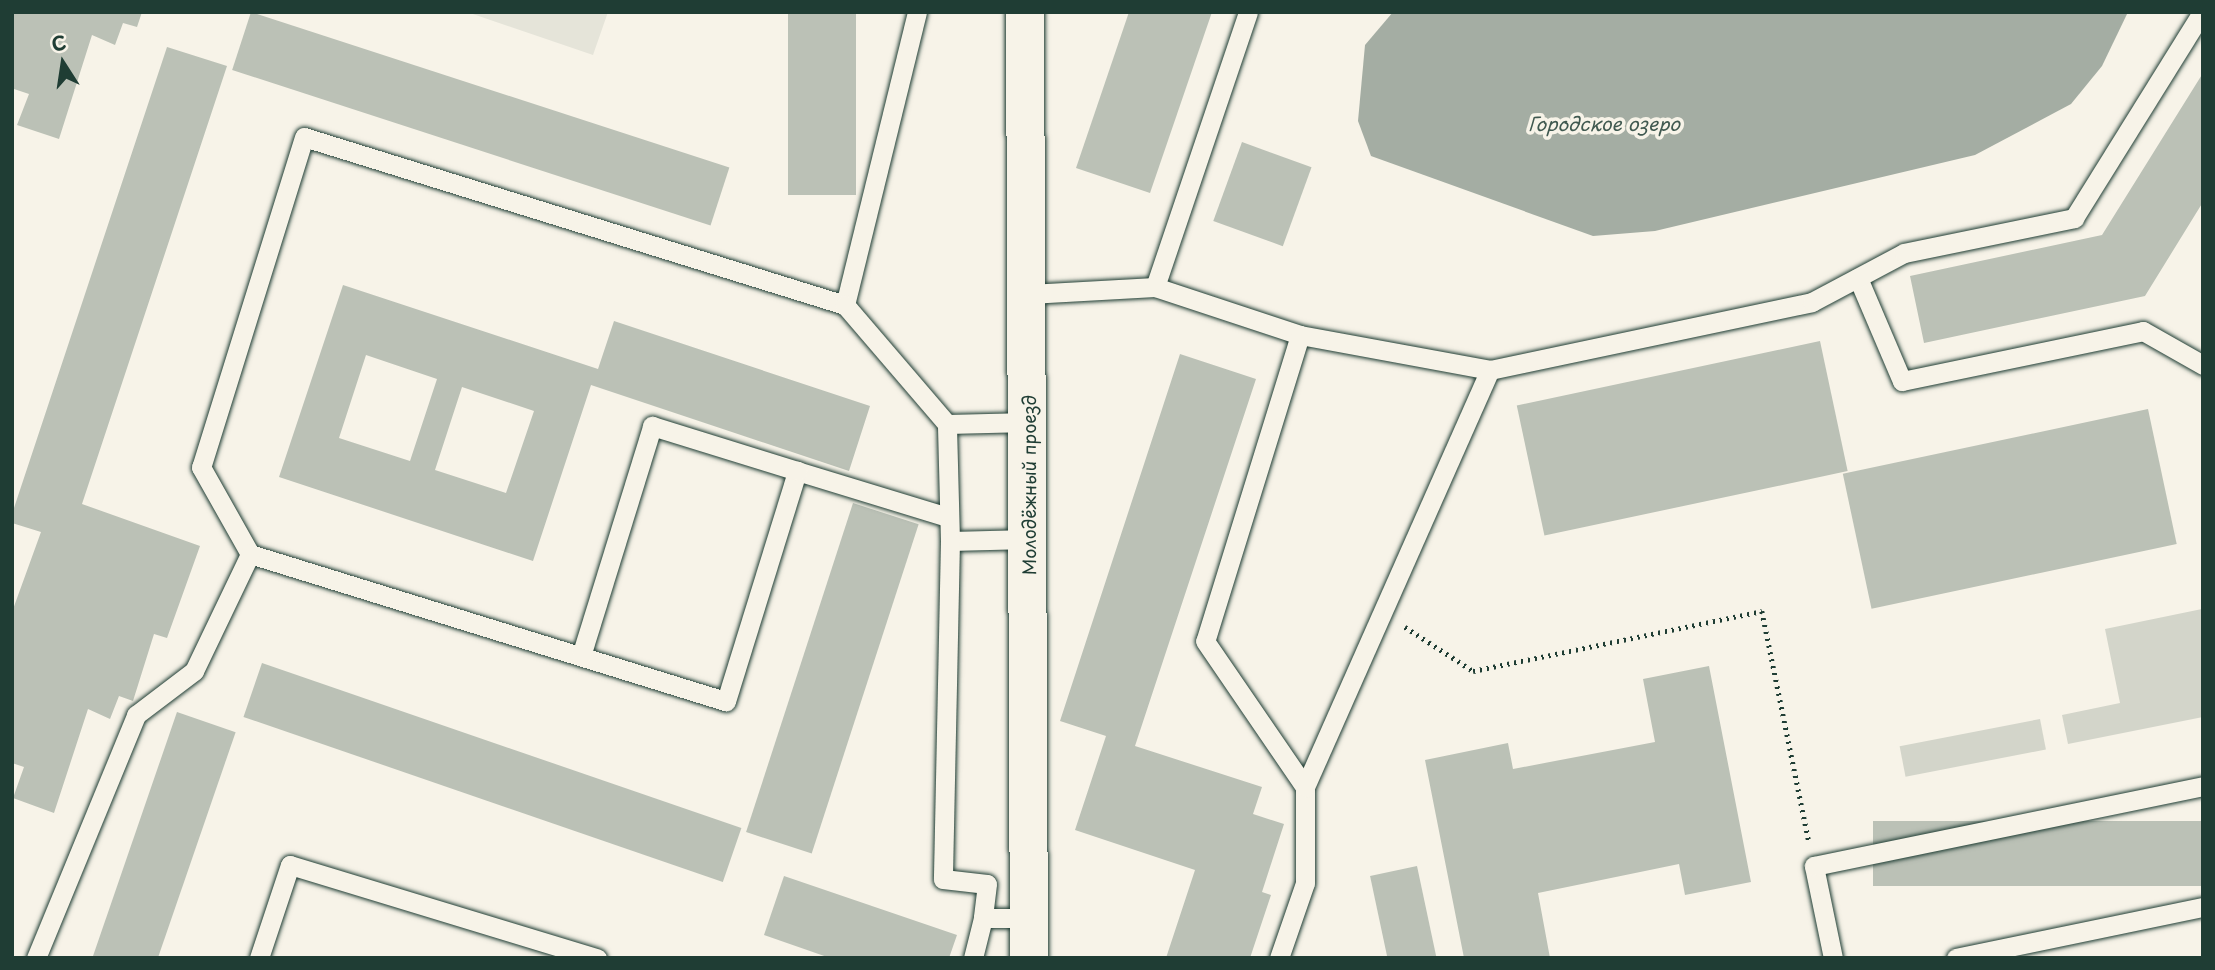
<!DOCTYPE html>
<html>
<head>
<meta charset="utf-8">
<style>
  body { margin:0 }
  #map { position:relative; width:2215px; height:970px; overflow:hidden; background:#f7f3e8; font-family:"Playpen Sans",sans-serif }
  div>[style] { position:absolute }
  .built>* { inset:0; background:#e5e4d9 }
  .green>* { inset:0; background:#d3d5ca; transform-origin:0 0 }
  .water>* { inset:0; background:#a4ada3 }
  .building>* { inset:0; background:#bbc1b6; transform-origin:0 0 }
  .path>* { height:4.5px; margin-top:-2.25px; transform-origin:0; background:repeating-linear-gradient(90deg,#1f3d34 0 2px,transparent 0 7px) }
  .roads { filter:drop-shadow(0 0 2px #1f3d34) drop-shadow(0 0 2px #1f3d34) }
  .lane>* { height:19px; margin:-9.5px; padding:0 9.5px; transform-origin:9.5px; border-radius:9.5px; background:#f7f3e8 }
  .street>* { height:38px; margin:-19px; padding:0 19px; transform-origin:19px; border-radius:19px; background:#f7f3e8 }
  span { translate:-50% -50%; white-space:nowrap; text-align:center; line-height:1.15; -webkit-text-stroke:7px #f7f3e8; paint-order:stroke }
  .street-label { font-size:18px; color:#1f3d34 }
  .water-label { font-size:19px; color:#405950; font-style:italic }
  .frame { position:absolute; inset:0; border:14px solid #1f3d34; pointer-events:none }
  .north { position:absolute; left:28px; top:28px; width:70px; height:70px; -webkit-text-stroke:5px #f7f3e8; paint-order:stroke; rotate:348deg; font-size:19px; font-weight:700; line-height:28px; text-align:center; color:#1f3d34 }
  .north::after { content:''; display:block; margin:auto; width:24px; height:32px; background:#1f3d34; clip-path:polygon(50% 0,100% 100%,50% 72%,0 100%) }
</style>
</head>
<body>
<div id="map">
  <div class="built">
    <i style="clip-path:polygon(467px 12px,608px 12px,593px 55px)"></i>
  </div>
  <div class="green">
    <i style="clip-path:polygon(2202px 609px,2203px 717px,2068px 744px,2062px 715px,2120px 703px,2105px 629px)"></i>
    <i style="left:2040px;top:719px;width:31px;height:143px;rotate:79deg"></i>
  </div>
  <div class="water">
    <i style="clip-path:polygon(1393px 12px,2128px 12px,2102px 66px,2071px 104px,1975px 155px,1655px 231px,1593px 236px,1371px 156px,1358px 121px,1365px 45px)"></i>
  </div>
  <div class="building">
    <i style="clip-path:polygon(12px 12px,142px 12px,137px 27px,123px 23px,115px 45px,92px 35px,59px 139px,17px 125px,29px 94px,14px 89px)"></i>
    <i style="left:251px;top:12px;width:503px;height:61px;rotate:18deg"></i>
    <i style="left:788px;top:12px;width:68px;height:183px"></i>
    <i style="clip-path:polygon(1129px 12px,1212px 12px,1150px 193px,1076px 168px)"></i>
    <i style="clip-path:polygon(167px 47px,227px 66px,82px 504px,200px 546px,167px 638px,154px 634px,133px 701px,119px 696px,110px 719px,88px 709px,54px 813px,13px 798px,24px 767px,12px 763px,12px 612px,41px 532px,12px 523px,12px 514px)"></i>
    <i style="clip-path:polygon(2203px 73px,2203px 202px,2145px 296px,1924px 343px,1910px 276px,2102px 235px)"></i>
    <i style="left:1242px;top:142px;width:74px;height:84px;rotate:20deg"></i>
    <i style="clip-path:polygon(evenodd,343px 285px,598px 369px,614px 321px,870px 406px,849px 471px,591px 385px,533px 561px,279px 477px,343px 285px,366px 355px,437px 379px,410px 461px,339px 438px,366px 355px,343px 285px,462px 387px,534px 411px,506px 493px,435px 470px,462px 387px)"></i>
    <i style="left:1820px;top:341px;width:133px;height:310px;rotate:78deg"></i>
    <i style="clip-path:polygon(1180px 354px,1256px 379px,1135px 746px,1262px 787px,1253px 814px,1284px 824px,1262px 892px,1271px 895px,1250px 958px,1166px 958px,1195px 870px,1075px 830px,1106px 736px,1060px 721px)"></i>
    <i style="left:2148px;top:409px;width:138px;height:312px;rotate:78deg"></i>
    <i style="left:853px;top:503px;width:69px;height:346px;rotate:18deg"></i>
    <i style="left:262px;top:663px;width:507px;height:57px;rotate:19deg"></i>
    <i style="clip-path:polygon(1709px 666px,1751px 882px,1685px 895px,1679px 864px,1538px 893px,1550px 958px,1464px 958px,1425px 760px,1508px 743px,1513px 769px,1655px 742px,1643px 679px)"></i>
    <i style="left:177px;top:712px;width:62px;height:259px;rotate:19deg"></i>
    <i style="left:2203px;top:821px;width:65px;height:330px;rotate:90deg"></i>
    <i style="left:1417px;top:866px;width:94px;height:48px;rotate:78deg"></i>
    <i style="clip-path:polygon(784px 876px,957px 935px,949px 958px,830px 958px,764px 935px)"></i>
  </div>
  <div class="path">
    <i style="left:1405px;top:627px;width:81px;rotate:32.9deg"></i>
    <i style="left:1473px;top:671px;width:295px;rotate:-11.7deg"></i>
    <i style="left:1762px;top:611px;width:235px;rotate:78.5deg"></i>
  </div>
  <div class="roads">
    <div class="lane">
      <i style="left:917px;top:12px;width:302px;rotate:103.8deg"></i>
      <i style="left:845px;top:305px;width:566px;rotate:-162.75deg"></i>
      <i style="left:304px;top:137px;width:346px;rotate:107.3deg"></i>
      <i style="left:201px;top:467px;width:100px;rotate:60.6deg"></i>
      <i style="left:250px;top:554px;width:498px;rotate:17.2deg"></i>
      <i style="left:726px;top:701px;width:241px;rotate:-72.8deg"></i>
      <i style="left:797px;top:471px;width:157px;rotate:17deg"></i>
      <i style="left:1858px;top:278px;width:112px;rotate:66.9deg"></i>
      <i style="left:1902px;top:381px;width:246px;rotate:-11.7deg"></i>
      <i style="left:2143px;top:331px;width:69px;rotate:29.5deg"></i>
      <i style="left:1155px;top:287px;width:290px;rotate:-71.3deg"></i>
      <i style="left:1029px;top:294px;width:126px;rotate:-3.2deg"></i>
      <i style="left:1155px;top:287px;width:153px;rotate:18.3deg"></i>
      <i style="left:1300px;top:335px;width:320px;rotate:107.2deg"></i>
      <i style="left:1205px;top:641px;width:177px;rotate:55.6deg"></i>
      <i style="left:1305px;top:787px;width:96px;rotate:90deg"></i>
      <i style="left:1305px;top:883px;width:79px;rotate:109.1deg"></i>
      <i style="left:845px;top:305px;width:157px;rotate:49.4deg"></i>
      <i style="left:1300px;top:335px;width:193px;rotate:10.4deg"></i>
      <i style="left:1490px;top:370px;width:329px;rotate:-11.9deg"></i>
      <i style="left:1812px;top:302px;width:104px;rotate:-28deg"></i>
      <i style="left:1904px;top:253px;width:174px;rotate:-11.6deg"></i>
      <i style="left:2074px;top:218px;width:243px;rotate:-58.1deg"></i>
      <i style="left:1029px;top:539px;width:79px;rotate:178.5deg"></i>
      <i style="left:950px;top:541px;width:117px;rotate:-91.5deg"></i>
      <i style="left:947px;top:424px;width:82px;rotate:-1.4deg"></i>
      <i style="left:950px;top:541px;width:338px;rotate:91.2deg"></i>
      <i style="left:943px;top:879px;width:44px;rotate:6.5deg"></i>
      <i style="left:987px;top:884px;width:34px;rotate:97deg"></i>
      <i style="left:581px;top:656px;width:241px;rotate:-72.8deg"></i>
      <i style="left:652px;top:426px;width:152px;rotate:17.2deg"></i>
      <i style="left:1305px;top:787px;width:456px;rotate:-66.1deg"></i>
      <i style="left:36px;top:958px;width:263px;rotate:-67.6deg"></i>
      <i style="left:136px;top:715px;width:73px;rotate:-37.2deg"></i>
      <i style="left:194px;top:671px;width:130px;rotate:-64.4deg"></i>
      <i style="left:259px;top:958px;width:98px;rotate:-71.6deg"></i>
      <i style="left:290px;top:865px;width:321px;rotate:16.9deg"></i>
      <i style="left:973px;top:958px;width:41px;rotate:-76deg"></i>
      <i style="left:983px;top:918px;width:46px"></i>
      <i style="left:1833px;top:958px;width:94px;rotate:-101.7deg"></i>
      <i style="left:1814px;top:866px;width:397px;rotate:-11.6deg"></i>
      <i style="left:1956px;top:958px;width:252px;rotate:-11.7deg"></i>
    </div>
    <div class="street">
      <i style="left:1025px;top:12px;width:946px;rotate:89.76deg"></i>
    </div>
  </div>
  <div class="street-label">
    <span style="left:1029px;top:485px;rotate:-90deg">Молодёжный проезд</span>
  </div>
  <div class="water-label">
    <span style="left:1604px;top:124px">Городское озеро</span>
  </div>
  <div class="frame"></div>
  <div class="north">С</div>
</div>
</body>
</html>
